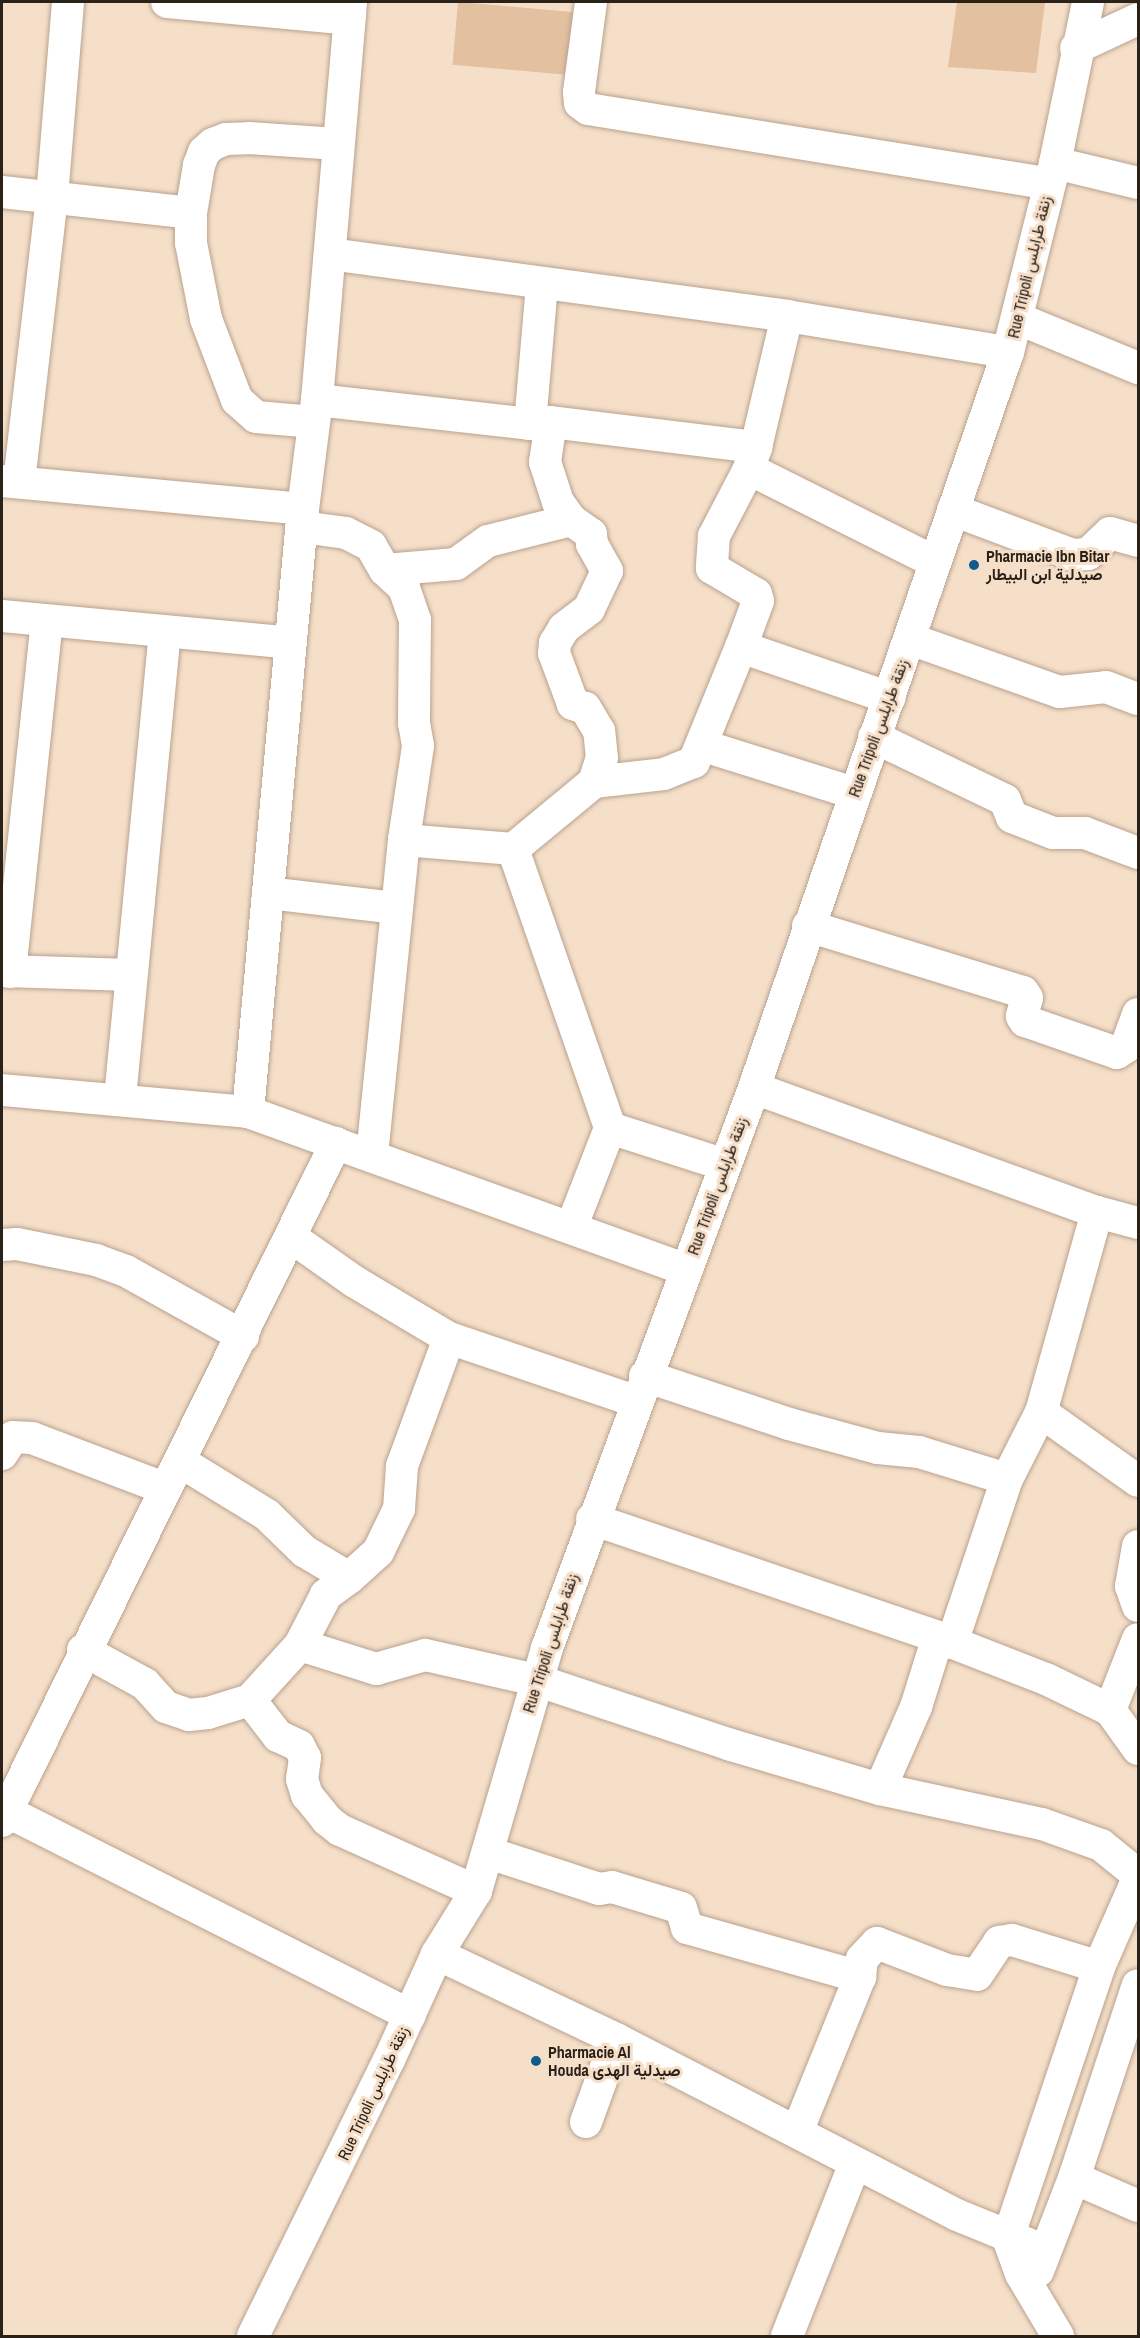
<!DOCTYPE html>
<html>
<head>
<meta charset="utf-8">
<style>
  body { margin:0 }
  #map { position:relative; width:1140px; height:2338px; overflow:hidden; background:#f6dfc9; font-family:"Archivo Narrow",Vazirmatn,sans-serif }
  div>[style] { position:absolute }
  .green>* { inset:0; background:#e2c0a0; transform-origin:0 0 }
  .roads { filter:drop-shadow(0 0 2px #b9a28e) drop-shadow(0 0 2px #b9a28e) }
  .minor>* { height:32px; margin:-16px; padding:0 16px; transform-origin:16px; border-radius:16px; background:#fff }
  .dots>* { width:16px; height:16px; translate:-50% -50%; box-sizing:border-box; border:3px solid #f6dfc9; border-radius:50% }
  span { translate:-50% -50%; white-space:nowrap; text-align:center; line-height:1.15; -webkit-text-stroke:6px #f6dfc9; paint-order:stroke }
  .street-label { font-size:16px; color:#2a2119 }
  .poi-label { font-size:16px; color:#2a2119; font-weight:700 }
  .left { translate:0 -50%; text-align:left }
  .frame { position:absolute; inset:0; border:3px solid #2a2119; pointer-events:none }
</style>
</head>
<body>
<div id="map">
  <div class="green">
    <i style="left:458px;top:2px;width:120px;height:63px;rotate:5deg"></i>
    <i style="clip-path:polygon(957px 2px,1045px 2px,1036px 73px,948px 67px)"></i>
  </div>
  <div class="roads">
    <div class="minor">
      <i style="left:167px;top:2px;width:183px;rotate:5.3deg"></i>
      <i style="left:591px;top:2px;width:91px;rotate:97.6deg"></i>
      <i style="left:579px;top:92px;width:11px;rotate:85deg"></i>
      <i style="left:580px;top:103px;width:10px;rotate:37deg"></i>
      <i style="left:588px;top:109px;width:467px;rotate:9.2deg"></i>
      <i style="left:1076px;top:48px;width:68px;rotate:-25.1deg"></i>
      <i style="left:1055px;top:163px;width:85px;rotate:13.5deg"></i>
      <i style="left:2px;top:192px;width:190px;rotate:6.3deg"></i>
      <i style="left:191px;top:213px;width:49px;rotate:-80.5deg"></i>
      <i style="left:199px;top:165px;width:14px;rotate:-69deg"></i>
      <i style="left:204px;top:152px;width:12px;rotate:-42deg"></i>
      <i style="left:213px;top:144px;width:14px;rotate:-21deg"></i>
      <i style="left:226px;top:139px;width:23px;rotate:-2deg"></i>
      <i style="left:249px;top:138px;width:89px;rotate:3.9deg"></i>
      <i style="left:191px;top:213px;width:30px;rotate:90deg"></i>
      <i style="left:191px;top:243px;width:77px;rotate:78.8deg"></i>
      <i style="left:206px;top:319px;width:87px;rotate:69.1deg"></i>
      <i style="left:237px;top:400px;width:25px;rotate:42deg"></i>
      <i style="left:256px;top:417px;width:58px;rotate:4.9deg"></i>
      <i style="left:330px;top:254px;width:461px;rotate:7.7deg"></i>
      <i style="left:787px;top:316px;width:224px;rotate:9.3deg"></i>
      <i style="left:787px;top:316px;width:135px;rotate:103.3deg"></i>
      <i style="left:756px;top:447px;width:23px;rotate:108deg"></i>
      <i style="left:749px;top:469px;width:76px;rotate:117.6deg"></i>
      <i style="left:714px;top:536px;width:32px;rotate:94deg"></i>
      <i style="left:712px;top:568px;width:51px;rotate:30.6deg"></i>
      <i style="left:756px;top:594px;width:7px;rotate:74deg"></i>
      <i style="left:758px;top:601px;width:49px;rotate:110.3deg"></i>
      <i style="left:741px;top:647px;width:157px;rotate:18.9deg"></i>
      <i style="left:1019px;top:319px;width:129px;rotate:22.4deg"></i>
      <i style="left:317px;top:400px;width:214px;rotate:6.4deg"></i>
      <i style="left:530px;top:424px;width:21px;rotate:-5deg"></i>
      <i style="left:530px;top:424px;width:141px;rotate:-85.1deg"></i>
      <i style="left:749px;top:469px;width:208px;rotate:26.6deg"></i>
      <i style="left:2px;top:481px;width:302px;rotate:5.3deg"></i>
      <i style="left:19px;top:482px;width:287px;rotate:-83.4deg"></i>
      <i style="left:52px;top:197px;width:196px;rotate:-85.3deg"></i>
      <i style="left:953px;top:510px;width:128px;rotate:20.6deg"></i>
      <i style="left:1073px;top:555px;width:15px;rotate:-4deg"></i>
      <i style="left:1088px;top:554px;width:30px;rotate:-44deg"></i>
      <i style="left:1110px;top:533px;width:29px;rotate:16deg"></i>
      <i style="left:302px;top:527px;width:44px;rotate:7.8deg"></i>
      <i style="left:346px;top:533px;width:28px;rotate:27deg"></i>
      <i style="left:371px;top:546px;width:28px;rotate:60deg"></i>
      <i style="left:385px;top:570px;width:26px;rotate:43deg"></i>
      <i style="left:404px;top:588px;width:34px;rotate:71deg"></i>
      <i style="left:415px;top:620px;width:103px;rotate:90.6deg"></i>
      <i style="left:414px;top:723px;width:23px;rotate:80deg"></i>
      <i style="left:418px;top:746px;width:95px;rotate:98.5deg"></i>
      <i style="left:404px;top:840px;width:317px;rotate:95.8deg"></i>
      <i style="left:385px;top:570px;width:71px;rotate:-4.8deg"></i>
      <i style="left:456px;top:564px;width:39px;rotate:-36deg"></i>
      <i style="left:488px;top:541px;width:86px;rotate:-14.2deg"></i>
      <i style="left:2px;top:616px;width:290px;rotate:5.3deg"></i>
      <i style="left:910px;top:639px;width:159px;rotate:19.5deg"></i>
      <i style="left:1060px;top:692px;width:46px;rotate:-6.2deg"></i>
      <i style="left:1106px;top:687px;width:34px;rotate:21deg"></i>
      <i style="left:874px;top:737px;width:145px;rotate:25.7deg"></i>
      <i style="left:1005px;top:800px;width:18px;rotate:68deg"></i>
      <i style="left:1012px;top:817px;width:44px;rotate:21.3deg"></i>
      <i style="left:1053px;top:833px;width:32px"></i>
      <i style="left:1085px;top:833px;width:57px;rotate:20.7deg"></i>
      <i style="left:704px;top:746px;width:157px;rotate:17.4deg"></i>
      <i style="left:594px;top:782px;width:70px;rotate:-6.5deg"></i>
      <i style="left:664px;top:774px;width:32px;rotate:-22deg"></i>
      <i style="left:694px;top:762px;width:124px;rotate:-67.8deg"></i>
      <i style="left:404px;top:840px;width:109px;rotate:4.7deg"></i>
      <i style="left:513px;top:849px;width:295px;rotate:70.8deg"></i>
      <i style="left:610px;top:1128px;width:107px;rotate:111.3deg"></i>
      <i style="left:513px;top:849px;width:105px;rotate:-39.6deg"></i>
      <i style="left:594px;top:782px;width:25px;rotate:-72deg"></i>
      <i style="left:602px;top:758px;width:27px;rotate:-96deg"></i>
      <i style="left:599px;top:731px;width:27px;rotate:-121deg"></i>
      <i style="left:585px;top:708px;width:13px;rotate:-162deg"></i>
      <i style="left:573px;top:704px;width:54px;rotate:-110.4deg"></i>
      <i style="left:554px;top:653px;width:10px;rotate:-84deg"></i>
      <i style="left:555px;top:643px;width:17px;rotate:-59deg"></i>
      <i style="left:564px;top:628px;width:31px;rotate:-37deg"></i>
      <i style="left:589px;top:609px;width:42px;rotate:-64.7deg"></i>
      <i style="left:607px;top:571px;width:31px;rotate:-119deg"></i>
      <i style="left:592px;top:544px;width:10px;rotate:-96deg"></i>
      <i style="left:591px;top:534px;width:24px;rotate:-145deg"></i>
      <i style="left:571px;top:520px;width:22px;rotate:-126deg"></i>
      <i style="left:558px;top:502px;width:42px;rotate:-108deg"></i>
      <i style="left:545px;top:462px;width:40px;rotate:-81.5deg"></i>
      <i style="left:551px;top:422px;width:207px;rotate:7deg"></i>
      <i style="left:268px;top:893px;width:129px;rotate:6.7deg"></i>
      <i style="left:808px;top:926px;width:225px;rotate:17.1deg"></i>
      <i style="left:1023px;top:992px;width:7px;rotate:56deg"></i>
      <i style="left:1027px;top:998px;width:19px;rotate:106deg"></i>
      <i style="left:1022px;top:1016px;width:6px;rotate:59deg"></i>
      <i style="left:1025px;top:1021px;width:97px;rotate:19.2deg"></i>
      <i style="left:1117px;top:1053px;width:11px;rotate:-34deg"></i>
      <i style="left:1126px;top:1047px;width:35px;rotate:-70deg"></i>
      <i style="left:2px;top:971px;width:129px;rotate:1.8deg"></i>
      <i style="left:10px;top:972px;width:352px;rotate:-84deg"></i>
      <i style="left:754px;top:1088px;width:365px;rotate:19.9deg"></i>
      <i style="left:1097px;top:1212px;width:42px;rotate:15deg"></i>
      <i style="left:2px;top:1090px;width:247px;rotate:5.1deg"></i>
      <i style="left:248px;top:1112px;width:466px;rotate:19.8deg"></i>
      <i style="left:120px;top:1098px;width:467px;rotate:-84.5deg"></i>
      <i style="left:248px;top:1112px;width:606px;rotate:-84.79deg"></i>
      <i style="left:303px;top:509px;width:110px;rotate:-82.7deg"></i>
      <i style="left:317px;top:400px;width:399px;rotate:-85.1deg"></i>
      <i style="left:610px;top:1128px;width:121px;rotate:17.8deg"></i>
      <i style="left:1097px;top:1212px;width:208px;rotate:105.6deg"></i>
      <i style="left:1041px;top:1412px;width:119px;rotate:35.4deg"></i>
      <i style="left:291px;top:1237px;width:78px;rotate:35.1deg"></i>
      <i style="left:355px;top:1282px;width:109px;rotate:30.8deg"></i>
      <i style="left:449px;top:1338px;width:196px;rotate:18.7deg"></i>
      <i style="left:2px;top:1245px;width:15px;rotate:-4deg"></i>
      <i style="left:17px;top:1244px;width:81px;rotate:11.4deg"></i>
      <i style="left:96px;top:1260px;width:32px;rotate:20deg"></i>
      <i style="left:126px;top:1271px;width:134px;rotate:29.1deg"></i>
      <i style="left:645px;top:1376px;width:152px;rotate:18.4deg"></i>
      <i style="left:789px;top:1424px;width:92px;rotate:15.1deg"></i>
      <i style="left:878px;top:1448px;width:41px;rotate:5.6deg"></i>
      <i style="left:919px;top:1452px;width:92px;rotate:17.1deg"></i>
      <i style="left:2px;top:1454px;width:20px;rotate:-57deg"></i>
      <i style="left:13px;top:1437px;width:19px;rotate:3deg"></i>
      <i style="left:32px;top:1438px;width:143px;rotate:20.8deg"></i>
      <i style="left:181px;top:1462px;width:101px;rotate:31.6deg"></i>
      <i style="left:267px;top:1515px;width:52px;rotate:44.2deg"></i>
      <i style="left:304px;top:1551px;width:52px;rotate:31deg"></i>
      <i style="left:349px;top:1578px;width:39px;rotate:-42deg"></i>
      <i style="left:378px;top:1552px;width:48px;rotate:-64deg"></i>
      <i style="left:399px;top:1509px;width:43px;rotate:-86deg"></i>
      <i style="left:402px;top:1466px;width:136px;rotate:-69.8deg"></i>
      <i style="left:592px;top:1519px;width:366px;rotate:18.8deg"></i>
      <i style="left:938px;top:1637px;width:116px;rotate:21.3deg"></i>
      <i style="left:1046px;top:1679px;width:71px;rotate:25.8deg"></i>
      <i style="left:1110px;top:1710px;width:48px;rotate:54.3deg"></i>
      <i style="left:1138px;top:1546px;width:41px;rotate:99.9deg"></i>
      <i style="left:1131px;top:1586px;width:21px;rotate:71deg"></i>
      <i style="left:349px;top:1578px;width:29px;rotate:144deg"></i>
      <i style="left:326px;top:1595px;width:56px;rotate:117.5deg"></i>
      <i style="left:300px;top:1645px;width:80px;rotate:17.5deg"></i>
      <i style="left:376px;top:1669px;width:51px;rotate:-15.9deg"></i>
      <i style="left:425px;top:1655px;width:114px;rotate:12.7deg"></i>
      <i style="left:536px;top:1680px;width:206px;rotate:18.4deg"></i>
      <i style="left:731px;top:1745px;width:155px;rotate:16.5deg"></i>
      <i style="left:880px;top:1789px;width:166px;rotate:12.2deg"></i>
      <i style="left:1042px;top:1824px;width:63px;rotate:19.6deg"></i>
      <i style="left:1101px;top:1845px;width:48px;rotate:39deg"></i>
      <i style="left:952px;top:1643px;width:173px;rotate:-71.5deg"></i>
      <i style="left:1007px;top:1479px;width:75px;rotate:-63.1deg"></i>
      <i style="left:83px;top:1650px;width:71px;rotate:28.7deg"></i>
      <i style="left:145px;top:1684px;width:31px;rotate:48deg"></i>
      <i style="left:166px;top:1707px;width:24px;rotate:19deg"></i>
      <i style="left:189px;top:1715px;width:19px;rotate:-6deg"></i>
      <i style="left:208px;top:1713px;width:44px;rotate:-17.2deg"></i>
      <i style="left:250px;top:1700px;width:74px;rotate:-47.7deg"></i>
      <i style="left:250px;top:1700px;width:46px;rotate:52.1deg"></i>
      <i style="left:278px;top:1736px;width:23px;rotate:25deg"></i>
      <i style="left:299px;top:1746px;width:13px;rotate:63deg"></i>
      <i style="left:305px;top:1758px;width:21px;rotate:98deg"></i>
      <i style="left:302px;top:1779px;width:17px;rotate:73deg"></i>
      <i style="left:307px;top:1795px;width:32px;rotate:51deg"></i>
      <i style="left:327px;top:1820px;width:16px;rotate:38deg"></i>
      <i style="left:340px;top:1830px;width:149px;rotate:24.2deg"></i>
      <i style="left:1110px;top:1710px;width:76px;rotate:-68.5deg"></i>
      <i style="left:880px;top:1789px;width:90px;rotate:-66.3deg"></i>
      <i style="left:916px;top:1707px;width:73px;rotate:-72.6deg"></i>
      <i style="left:2px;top:1809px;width:457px;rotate:26.8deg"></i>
      <i style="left:2px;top:1821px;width:756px;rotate:-63.77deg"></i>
      <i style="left:489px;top:1853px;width:116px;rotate:18.1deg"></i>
      <i style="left:599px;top:1889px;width:13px;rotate:-9deg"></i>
      <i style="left:612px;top:1887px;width:72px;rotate:16.9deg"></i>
      <i style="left:681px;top:1908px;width:21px;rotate:73deg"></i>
      <i style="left:687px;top:1928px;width:180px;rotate:15.8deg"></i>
      <i style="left:437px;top:1954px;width:198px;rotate:25.4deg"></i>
      <i style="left:616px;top:2039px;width:384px;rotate:27.3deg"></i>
      <i style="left:957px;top:2215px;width:95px;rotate:22.2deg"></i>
      <i style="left:586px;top:2122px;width:88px;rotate:-70.1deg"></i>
      <i style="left:797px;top:2132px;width:167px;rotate:-67.9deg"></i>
      <i style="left:860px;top:1977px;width:18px;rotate:-84deg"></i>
      <i style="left:862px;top:1959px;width:22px;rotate:-47deg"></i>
      <i style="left:877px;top:1943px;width:75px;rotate:21.1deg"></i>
      <i style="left:947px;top:1970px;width:30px;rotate:9deg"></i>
      <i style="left:977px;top:1975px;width:40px;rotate:-56deg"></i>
      <i style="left:999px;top:1942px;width:13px;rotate:-9deg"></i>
      <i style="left:1012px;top:1940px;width:91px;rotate:17.2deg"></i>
      <i style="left:1074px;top:2178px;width:70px;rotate:23.6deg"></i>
      <i style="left:1038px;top:2271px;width:100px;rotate:-68.8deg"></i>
      <i style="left:1074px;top:2178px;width:203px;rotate:-71.7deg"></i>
      <i style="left:253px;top:2336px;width:308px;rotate:-63.8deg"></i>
      <i style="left:389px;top:2060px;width:116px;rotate:-65.6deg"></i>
      <i style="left:437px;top:1954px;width:74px;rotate:-58.2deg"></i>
      <i style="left:476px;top:1891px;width:253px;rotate:-73.7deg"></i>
      <i style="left:547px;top:1648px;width:597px;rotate:-69.71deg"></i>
      <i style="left:754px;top:1088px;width:779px;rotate:-70.96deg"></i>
      <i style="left:1008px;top:352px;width:195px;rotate:-76deg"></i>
      <i style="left:1055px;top:163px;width:164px;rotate:-78.4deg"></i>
      <i style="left:787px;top:2336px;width:186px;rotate:-68.5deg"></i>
      <i style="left:1058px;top:2336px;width:72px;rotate:-120.8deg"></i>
      <i style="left:1021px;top:2274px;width:38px;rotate:-110deg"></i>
      <i style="left:1008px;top:2238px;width:286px;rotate:-71.4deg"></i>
      <i style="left:1099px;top:1967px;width:97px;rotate:-66.3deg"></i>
    </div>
  </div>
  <div class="dots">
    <i style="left:974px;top:565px;background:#115c8f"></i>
    <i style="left:536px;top:2061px;background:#115c8f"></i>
  </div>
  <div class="street-label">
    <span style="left:1029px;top:267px;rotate:-77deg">Rue Tripoli زنقة طرابلس</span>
    <span style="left:878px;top:728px;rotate:-70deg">Rue Tripoli زنقة طرابلس</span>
    <span style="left:717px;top:1186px;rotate:-70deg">Rue Tripoli زنقة طرابلس</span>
    <span style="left:550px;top:1643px;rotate:-72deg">Rue Tripoli زنقة طرابلس</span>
    <span style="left:373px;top:2093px;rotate:-65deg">Rue Tripoli زنقة طرابلس</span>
  </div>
  <div class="poi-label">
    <span class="left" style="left:986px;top:565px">Pharmacie Ibn Bitar<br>صيدلية ابن البيطار</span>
    <span class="left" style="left:548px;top:2061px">Pharmacie Al<br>Houda صيدلية الهدى</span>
  </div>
  <div class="frame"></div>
</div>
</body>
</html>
